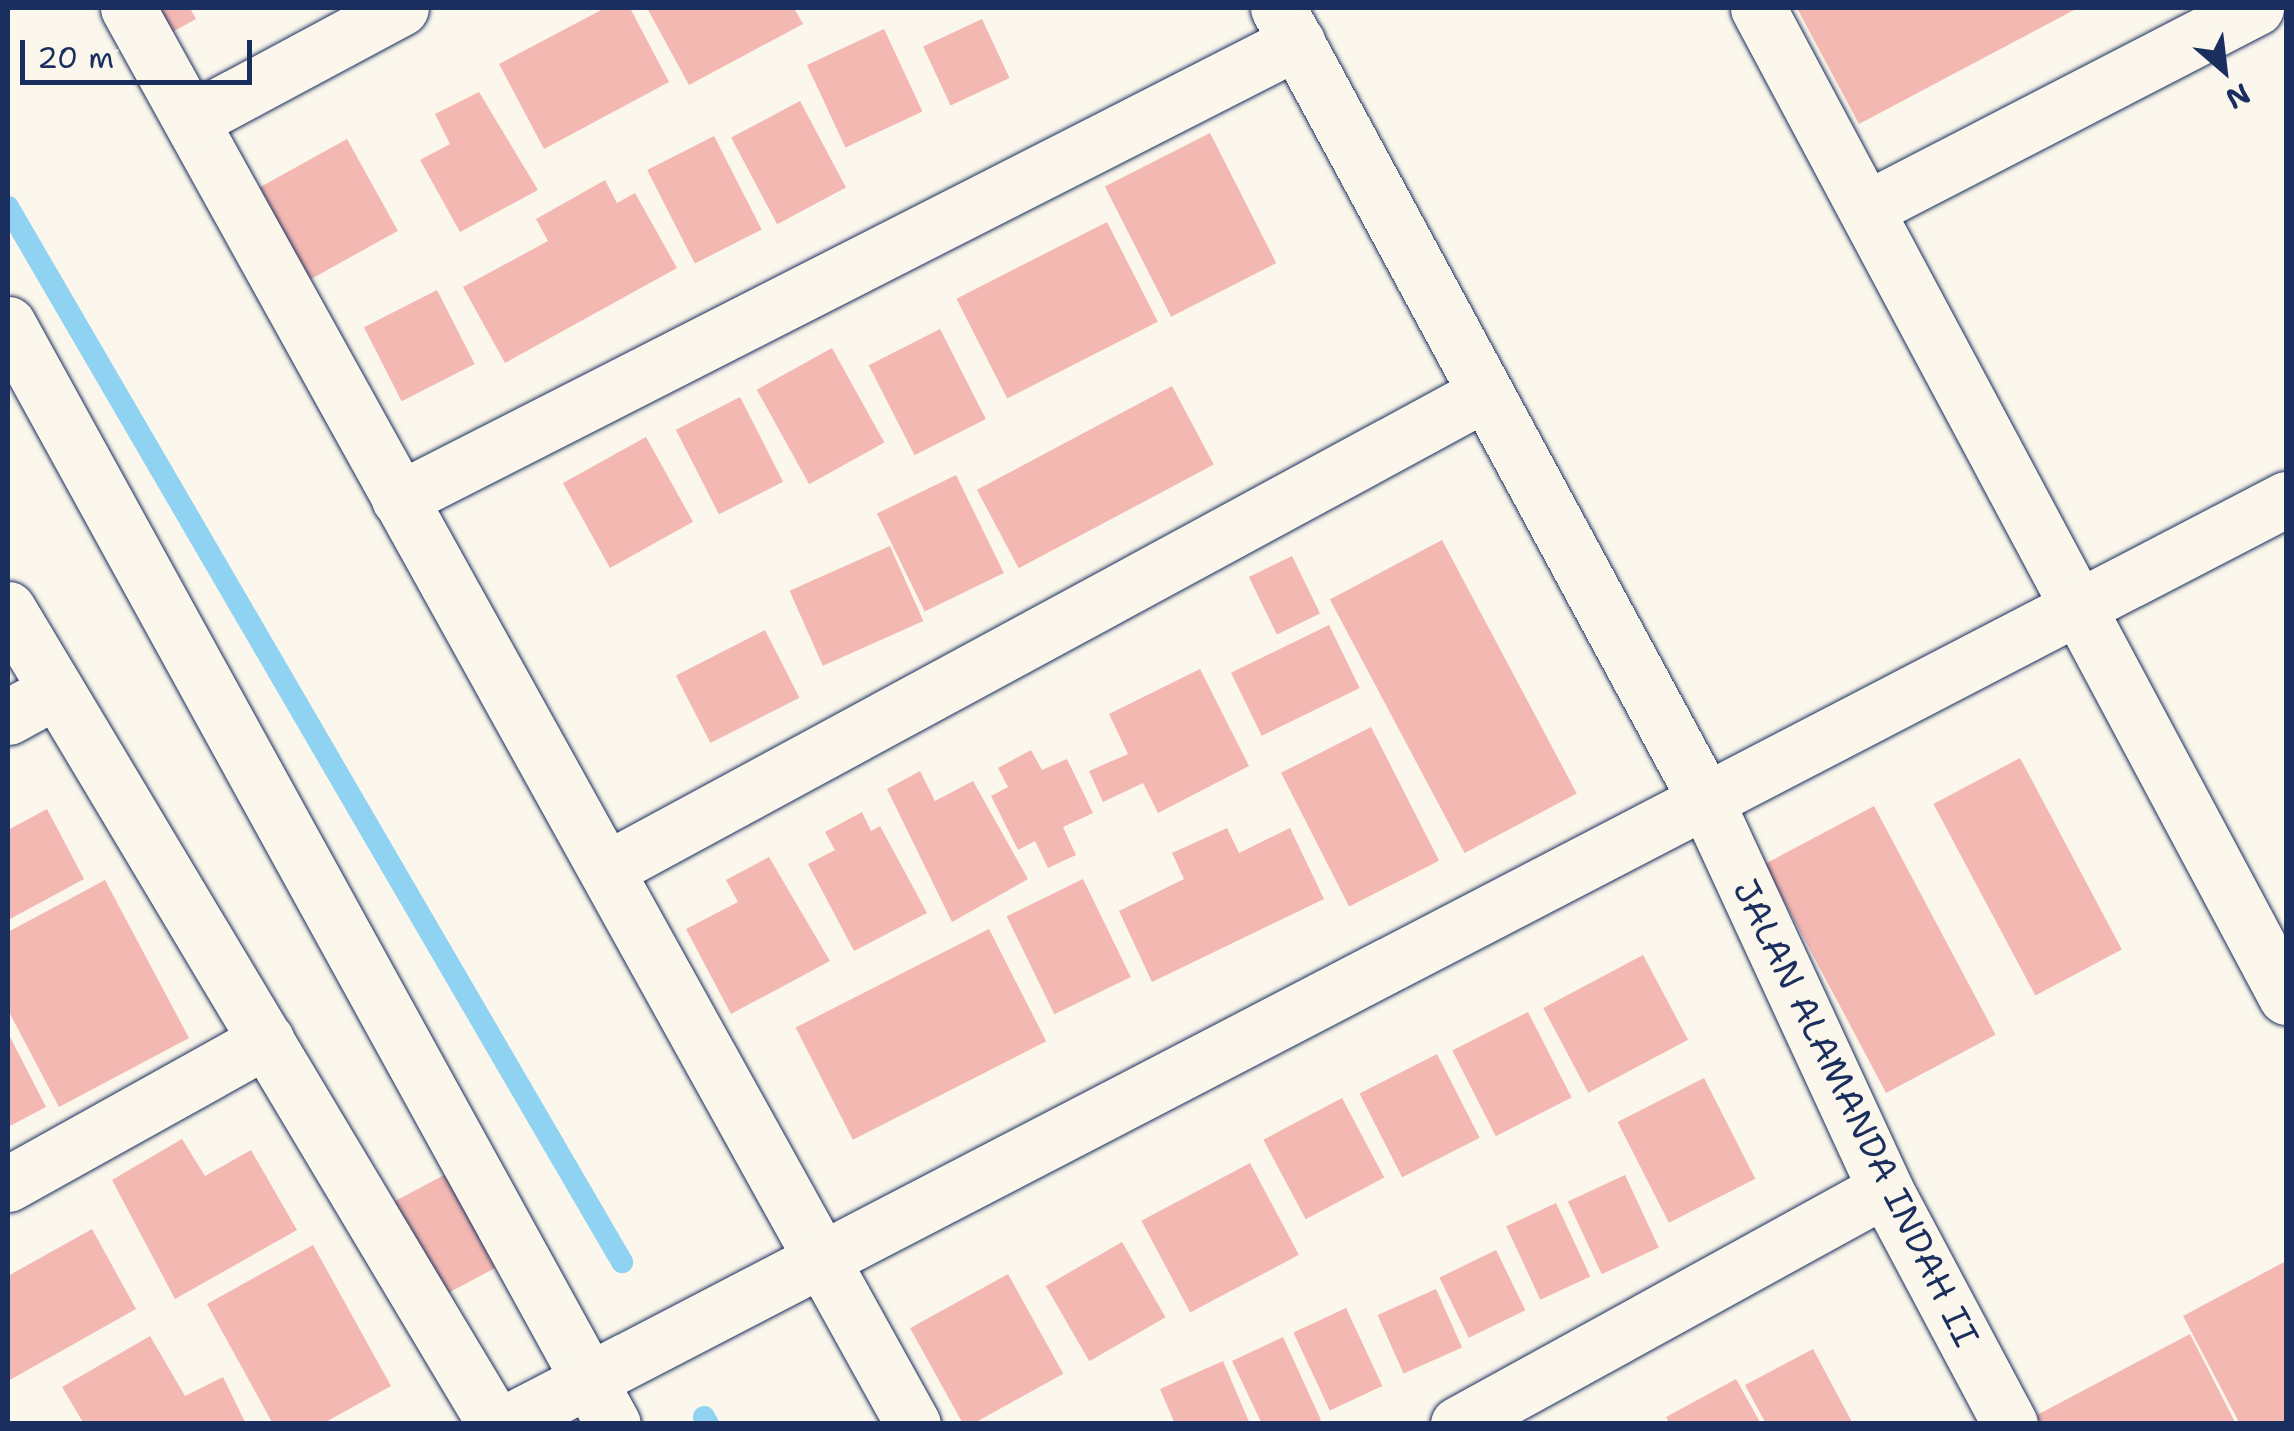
<!DOCTYPE html>
<html>
<head>
<meta charset="utf-8">
<style>
  body { margin:0 }
  #map { position:relative; width:2294px; height:1431px; overflow:hidden; background:#fbf7ec; font-family:"Shantell Sans",sans-serif }
  div>[style] { position:absolute }
  .stream>* { height:22px; margin:-11px; padding:0 11px; transform-origin:11px; border-radius:11px; background:#90d2f1 }
  .building>* { inset:0; background:#f3b8b2; transform-origin:0 0 }
  .roads { filter:drop-shadow(0 0 2px #1b2f5e) drop-shadow(0 0 2px #1b2f5e) }
  .street>* { height:55px; margin:-27.5px; padding:0 27.5px; transform-origin:27.5px; border-radius:27.5px; background:#fbf7ec }
  span { translate:-50% -50%; white-space:nowrap; text-align:center; line-height:1.15; -webkit-text-stroke:8px #fbf7ec; paint-order:stroke }
  .street-label { font-size:35px; color:#1b2f5e }
  .frame { position:absolute; inset:0; border:10px solid #1b2f5e; pointer-events:none }
  .north { position:absolute; left:2174px; top:20px; width:100px; height:100px; -webkit-text-stroke:8px #fbf7ec; paint-order:stroke; rotate:152deg; font-size:28px; font-weight:700; line-height:40px; text-align:center; color:#1b2f5e }
  .north::after { content:''; display:block; margin:auto; width:35px; height:45px; background:#1b2f5e; clip-path:polygon(50% 0,100% 100%,50% 72%,0 100%) }
  .scale { position:absolute; left:20px; top:40px; width:232px; height:45px; box-sizing:border-box; border:5px solid #1b2f5e; border-top:0; padding-left:12px; font-size:30px; line-height:35px; white-space:nowrap; color:#1b2f5e; -webkit-text-stroke:8px #fbf7ec; paint-order:stroke }
</style>
</head>
<body>
<div id="map">
  <div class="stream">
    <i style="left:8px;top:207px;width:1221px;rotate:59.8deg"></i>
    <i style="left:704px;top:1417px;width:8px;rotate:60deg"></i>
  </div>
  <div class="building">
    <i style="clip-path:polygon(140px 8px,190px 8px,196px 19px,158px 40px)"></i>
    <i style="clip-path:polygon(605px 8px,630px 8px,669px 82px,544px 149px,499px 64px)"></i>
    <i style="clip-path:polygon(647px 8px,794px 8px,803px 24px,689px 85px)"></i>
    <i style="clip-path:polygon(1797px 8px,2078px 8px,1859px 124px)"></i>
    <i style="left:982px;top:19px;width:65px;height:65px;rotate:65deg"></i>
    <i style="left:884px;top:29px;width:91px;height:85px;rotate:65deg"></i>
    <i style="clip-path:polygon(479px 92px,538px 190px,460px 232px,420px 160px,450px 144px,435px 114px)"></i>
    <i style="left:800px;top:101px;width:98px;height:78px;rotate:62deg"></i>
    <i style="left:1210px;top:133px;width:146px;height:118px;rotate:63deg"></i>
    <i style="left:714px;top:136px;width:105px;height:75px;rotate:63deg"></i>
    <i style="left:347px;top:139px;width:105px;height:109px;rotate:61deg"></i>
    <i style="clip-path:polygon(605px 180px,617px 203px,635px 193px,677px 268px,505px 363px,463px 287px,548px 241px,536px 219px)"></i>
    <i style="left:1107px;top:222px;width:112px;height:169px;rotate:63deg"></i>
    <i style="left:437px;top:290px;width:83px;height:82px;rotate:63deg"></i>
    <i style="left:940px;top:329px;width:101px;height:80px;rotate:63deg"></i>
    <i style="left:832px;top:348px;width:108px;height:86px;rotate:61deg"></i>
    <i style="left:1172px;top:386px;width:89px;height:221px;rotate:62deg"></i>
    <i style="left:740px;top:397px;width:95px;height:72px;rotate:63deg"></i>
    <i style="left:646px;top:437px;width:97px;height:95px;rotate:61deg"></i>
    <i style="left:956px;top:475px;width:109px;height:88px;rotate:64deg"></i>
    <i style="left:1442px;top:540px;width:287px;height:127px;rotate:62deg"></i>
    <i style="left:890px;top:546px;width:82px;height:110px;rotate:66deg"></i>
    <i style="left:1292px;top:556px;width:64px;height:48px;rotate:64deg"></i>
    <i style="left:1329px;top:625px;width:70px;height:109px;rotate:64deg"></i>
    <i style="left:765px;top:630px;width:76px;height:100px;rotate:63deg"></i>
    <i style="clip-path:polygon(1200px 669px,1249px 766px,1158px 813px,1143px 783px,1103px 802px,1089px 771px,1128px 754px,1109px 714px)"></i>
    <i style="left:1371px;top:727px;width:150px;height:101px;rotate:63deg"></i>
    <i style="clip-path:polygon(1031px 750px,1042px 770px,1067px 759px,1093px 813px,1063px 827px,1076px 855px,1048px 868px,1035px 841px,1018px 850px,991px 796px,1008px 787px,998px 768px)"></i>
    <i style="left:2020px;top:758px;width:217px;height:98px;rotate:62deg"></i>
    <i style="clip-path:polygon(920px 771px,935px 801px,973px 781px,1028px 879px,952px 922px,887px 789px)"></i>
    <i style="left:1874px;top:806px;width:259px;height:124px;rotate:62deg"></i>
    <i style="clip-path:polygon(47px 809px,84px 879px,8px 920px,8px 830px)"></i>
    <i style="clip-path:polygon(862px 812px,871px 831px,880px 826px,927px 913px,854px 951px,808px 864px,835px 850px,825px 832px)"></i>
    <i style="clip-path:polygon(1227px 828px,1239px 853px,1290px 828px,1324px 899px,1152px 982px,1119px 911px,1184px 879px,1172px 853px)"></i>
    <i style="clip-path:polygon(769px 857px,830px 961px,731px 1014px,686px 929px,738px 902px,726px 880px)"></i>
    <i style="left:1083px;top:879px;width:109px;height:85px;rotate:64deg"></i>
    <i style="clip-path:polygon(105px 880px,189px 1038px,59px 1107px,8px 1010px,8px 932px)"></i>
    <i style="left:989px;top:929px;width:126px;height:217px;rotate:63deg"></i>
    <i style="left:1643px;top:955px;width:96px;height:113px;rotate:62deg"></i>
    <i style="left:1528px;top:1012px;width:96px;height:85px;rotate:63deg"></i>
    <i style="clip-path:polygon(8px 1033px,46px 1107px,8px 1127px)"></i>
    <i style="left:1437px;top:1054px;width:94px;height:87px;rotate:63deg"></i>
    <i style="left:1704px;top:1078px;width:113px;height:97px;rotate:63deg"></i>
    <i style="left:1342px;top:1098px;width:90px;height:89px;rotate:62deg"></i>
    <i style="clip-path:polygon(182px 1139px,205px 1176px,251px 1150px,297px 1230px,175px 1299px,112px 1180px)"></i>
    <i style="left:1250px;top:1163px;width:104px;height:123px;rotate:62deg"></i>
    <i style="left:448px;top:1173px;width:106px;height:62px;rotate:62deg"></i>
    <i style="left:1625px;top:1175px;width:80px;height:63px;rotate:65deg"></i>
    <i style="left:1556px;top:1203px;width:81px;height:55px;rotate:65deg"></i>
    <i style="clip-path:polygon(92px 1229px,136px 1309px,8px 1381px,8px 1276px)"></i>
    <i style="left:1122px;top:1242px;width:87px;height:88px;rotate:60deg"></i>
    <i style="clip-path:polygon(313px 1245px,391px 1386px,322px 1424px,273px 1424px,207px 1304px)"></i>
    <i style="left:1496px;top:1250px;width:67px;height:63px;rotate:64deg"></i>
    <i style="clip-path:polygon(2286px 1261px,2286px 1424px,2240px 1424px,2183px 1316px)"></i>
    <i style="left:1008px;top:1274px;width:114px;height:112px;rotate:61deg"></i>
    <i style="left:1436px;top:1289px;width:64px;height:64px;rotate:66deg"></i>
    <i style="left:1346px;top:1308px;width:86px;height:58px;rotate:65deg"></i>
    <i style="clip-path:polygon(2190px 1334px,2236px 1424px,2041px 1424px,2037px 1415px)"></i>
    <i style="clip-path:polygon(150px 1336px,185px 1396px,223px 1377px,246px 1424px,84px 1424px,62px 1387px)"></i>
    <i style="clip-path:polygon(1283px 1337px,1321px 1420px,1313px 1424px,1262px 1424px,1232px 1361px)"></i>
    <i style="clip-path:polygon(1813px 1349px,1853px 1424px,1766px 1424px,1745px 1385px)"></i>
    <i style="clip-path:polygon(1223px 1361px,1250px 1424px,1175px 1424px,1160px 1389px)"></i>
    <i style="clip-path:polygon(1736px 1379px,1761px 1424px,1670px 1424px,1666px 1417px)"></i>
  </div>
  <div class="roads">
    <div class="street">
      <i style="left:128px;top:8px;width:1619px;rotate:61deg"></i>
      <i style="left:1278px;top:8px;width:901px;rotate:61.64deg"></i>
      <i style="left:1706px;top:801px;width:427px;rotate:65.2deg"></i>
      <i style="left:1885px;top:1189px;width:266px;rotate:62deg"></i>
      <i style="left:1758px;top:8px;width:1121px;rotate:61.9deg"></i>
      <i style="left:192px;top:120px;width:237px;rotate:-28.2deg"></i>
      <i style="left:1866px;top:209px;width:439px;rotate:-27.3deg"></i>
      <i style="left:8px;top:324px;width:1255px;rotate:61.19deg"></i>
      <i style="left:399px;top:499px;width:1008px;rotate:-26.97deg"></i>
      <i style="left:8px;top:609px;width:949px;rotate:59.14deg"></i>
      <i style="left:8px;top:717px;width:52px;rotate:-28.5deg"></i>
      <i style="left:607px;top:869px;width:997px;rotate:-28.44deg"></i>
      <i style="left:8px;top:1184px;width:296px;rotate:-29.1deg"></i>
      <i style="left:504px;top:1424px;width:2008px;rotate:-27.43deg"></i>
      <i style="left:1458px;top:1424px;width:487px;rotate:-28.8deg"></i>
    </div>
  </div>
  <div class="street-label">
    <span style="left:1856px;top:1113px;rotate:64deg">JALAN ALAMANDA INDAH II</span>
  </div>
  <div class="frame"></div>
  <div class="north">N</div>
  <div class="scale">20 m</div>
</div>
</body>
</html>
